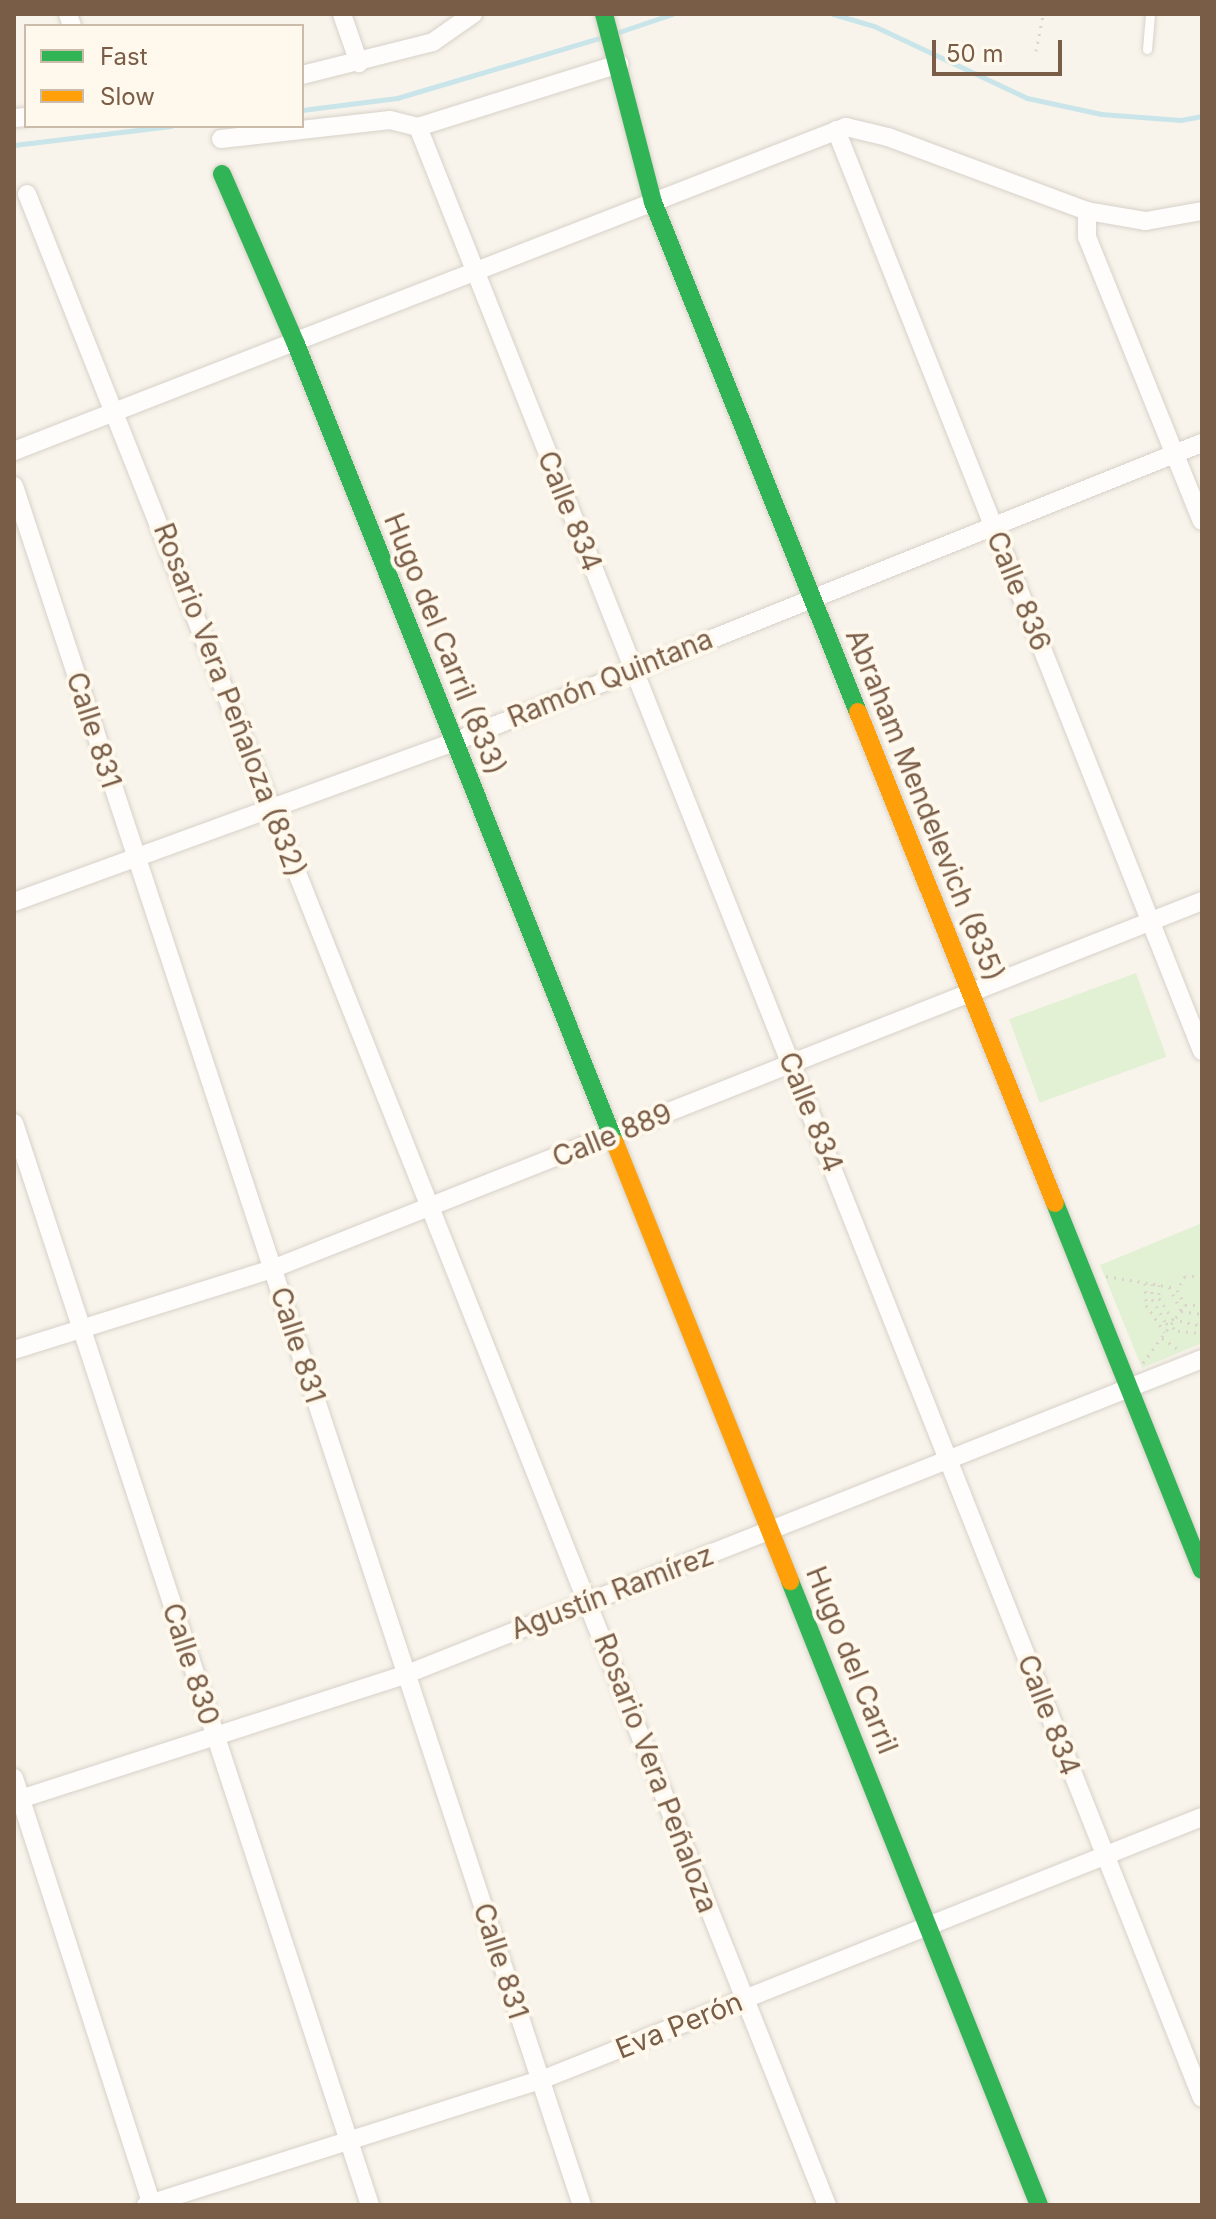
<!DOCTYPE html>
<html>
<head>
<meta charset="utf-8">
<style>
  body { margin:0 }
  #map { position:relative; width:1216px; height:2219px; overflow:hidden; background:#f8f4eb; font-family:Inter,sans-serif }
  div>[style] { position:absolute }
  .green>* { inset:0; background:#e2f1d4; transform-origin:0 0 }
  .stream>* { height:5px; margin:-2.5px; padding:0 2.5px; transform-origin:2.5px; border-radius:2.5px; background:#cae5ea }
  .path>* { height:3px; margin-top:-1.5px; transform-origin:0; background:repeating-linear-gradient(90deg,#dcd4cc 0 2px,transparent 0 8px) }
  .roads { filter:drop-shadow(0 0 2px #d7d1c9) drop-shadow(0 0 2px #d7d1c9) }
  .lane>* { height:9px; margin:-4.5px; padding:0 4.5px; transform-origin:4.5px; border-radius:4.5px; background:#fefdfc }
  .street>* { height:18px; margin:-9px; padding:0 9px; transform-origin:9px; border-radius:9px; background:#fefdfc }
  .fast>* { height:18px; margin:-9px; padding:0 9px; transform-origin:9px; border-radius:9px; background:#30b455 }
  .slow>* { height:18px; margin:-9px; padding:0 9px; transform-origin:9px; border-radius:9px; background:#ff9f0a }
  span { translate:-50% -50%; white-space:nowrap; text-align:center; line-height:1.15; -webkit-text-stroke:8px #fff9ed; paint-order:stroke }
  .street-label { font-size:28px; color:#7a5d47 }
  .frame { position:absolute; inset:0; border:16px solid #7a5d47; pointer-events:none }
  .legend { position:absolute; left:24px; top:24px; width:280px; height:104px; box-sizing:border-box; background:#fff9ed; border:2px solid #cabbab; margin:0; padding:10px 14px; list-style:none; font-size:24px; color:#7a5d47 }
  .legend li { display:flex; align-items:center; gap:16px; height:40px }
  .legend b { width:40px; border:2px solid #cabbab }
  .scale { position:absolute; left:932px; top:40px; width:130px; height:36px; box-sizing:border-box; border:4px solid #7a5d47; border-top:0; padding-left:10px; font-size:24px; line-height:28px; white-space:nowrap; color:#7a5d47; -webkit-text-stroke:6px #fff9ed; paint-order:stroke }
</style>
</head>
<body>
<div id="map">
  <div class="green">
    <i style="left:1136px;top:973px;width:89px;height:135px;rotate:70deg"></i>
    <i style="clip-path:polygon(1202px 1223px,1202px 1343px,1142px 1368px,1100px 1265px)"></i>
  </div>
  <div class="stream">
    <i style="left:833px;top:14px;width:43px;rotate:16.3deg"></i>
    <i style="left:874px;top:26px;width:169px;rotate:25.2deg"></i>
    <i style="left:1027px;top:98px;width:76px;rotate:12.2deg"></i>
    <i style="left:1101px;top:114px;width:80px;rotate:4.3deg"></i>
    <i style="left:1181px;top:120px;width:21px;rotate:-11deg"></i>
    <i style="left:616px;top:33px;width:59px;rotate:-18.7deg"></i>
    <i style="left:302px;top:110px;width:96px;rotate:-7.2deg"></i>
    <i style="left:397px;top:98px;width:215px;rotate:-16.5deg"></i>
    <i style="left:14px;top:145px;width:158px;rotate:-6.9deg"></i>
  </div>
  <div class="path">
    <i style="left:1036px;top:51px;width:38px;rotate:-79deg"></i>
    <i style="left:1106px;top:1276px;width:72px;rotate:9.6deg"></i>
    <i style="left:1202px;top:1276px;width:17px;rotate:180deg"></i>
    <i style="left:1185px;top:1276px;width:16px;rotate:120deg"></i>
    <i style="left:1177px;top:1290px;width:17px;rotate:62deg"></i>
    <i style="left:1185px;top:1305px;width:17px"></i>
    <i style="left:1145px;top:1283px;width:22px;rotate:87deg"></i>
    <i style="left:1146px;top:1305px;width:33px;rotate:55deg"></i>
    <i style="left:1152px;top:1284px;width:15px;rotate:90deg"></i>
    <i style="left:1152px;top:1299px;width:28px;rotate:60deg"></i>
    <i style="left:1166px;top:1323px;width:14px;rotate:34deg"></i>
    <i style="left:1178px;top:1331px;width:24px;rotate:5deg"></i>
    <i style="left:1159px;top:1285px;width:13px;rotate:90deg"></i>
    <i style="left:1159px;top:1298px;width:25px;rotate:58deg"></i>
    <i style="left:1172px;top:1319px;width:31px;rotate:13deg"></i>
    <i style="left:1169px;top:1287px;width:27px;rotate:63deg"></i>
    <i style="left:1181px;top:1311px;width:21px;rotate:8deg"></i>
    <i style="left:1162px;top:1338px;width:19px;rotate:35deg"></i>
    <i style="left:1143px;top:1363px;width:72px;rotate:-54.1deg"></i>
  </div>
  <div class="roads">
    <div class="lane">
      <i style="left:1147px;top:49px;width:35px;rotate:-85deg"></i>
    </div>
    <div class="street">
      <i style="left:68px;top:14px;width:13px;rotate:72deg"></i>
      <i style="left:342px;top:14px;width:52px;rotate:70.9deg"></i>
      <i style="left:302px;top:75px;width:135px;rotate:-14.1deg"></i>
      <i style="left:433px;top:42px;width:49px;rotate:-35deg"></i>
      <i style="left:14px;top:118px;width:12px;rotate:-5deg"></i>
      <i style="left:418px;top:127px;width:2121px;rotate:68.31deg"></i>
      <i style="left:836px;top:130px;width:991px;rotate:68.33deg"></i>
      <i style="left:221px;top:139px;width:170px;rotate:-6.4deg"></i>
      <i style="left:390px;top:120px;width:29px;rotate:14deg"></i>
      <i style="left:418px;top:127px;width:211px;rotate:-17.4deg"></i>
      <i style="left:27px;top:194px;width:2164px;rotate:68.31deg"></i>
      <i style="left:1087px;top:211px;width:26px;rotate:90deg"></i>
      <i style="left:1087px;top:237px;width:306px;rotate:68deg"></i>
      <i style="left:14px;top:451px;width:893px;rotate:-21.28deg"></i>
      <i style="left:846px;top:127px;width:43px;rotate:13.4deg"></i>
      <i style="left:888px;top:137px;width:212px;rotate:20.4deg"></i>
      <i style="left:1087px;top:211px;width:60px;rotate:9.6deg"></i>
      <i style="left:1146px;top:221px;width:57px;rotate:-10.1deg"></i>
      <i style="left:14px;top:486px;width:1810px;rotate:71.72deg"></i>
      <i style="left:14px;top:902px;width:468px;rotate:-20deg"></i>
      <i style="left:454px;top:742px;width:806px;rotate:-21.79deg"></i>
      <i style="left:14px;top:1123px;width:1139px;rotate:71.79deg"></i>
      <i style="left:14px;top:1350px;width:270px;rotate:-17.4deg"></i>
      <i style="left:272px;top:1269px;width:1000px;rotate:-21.59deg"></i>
      <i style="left:14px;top:1778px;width:449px;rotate:72.1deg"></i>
      <i style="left:14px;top:1801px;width:413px;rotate:-17.9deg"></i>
      <i style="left:407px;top:1674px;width:855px;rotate:-21.61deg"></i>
      <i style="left:146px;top:2205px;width:414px;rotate:-17.6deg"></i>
      <i style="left:541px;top:2080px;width:711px;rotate:-21.7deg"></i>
    </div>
    <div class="fast">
      <i style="left:604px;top:14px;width:194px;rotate:75.4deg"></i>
      <i style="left:653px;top:202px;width:550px;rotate:68.1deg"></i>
      <i style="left:222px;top:174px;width:185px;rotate:66.5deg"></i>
      <i style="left:296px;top:344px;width:860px;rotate:68.24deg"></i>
      <i style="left:1055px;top:1203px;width:395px;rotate:68.2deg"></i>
      <i style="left:790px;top:1581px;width:672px;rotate:68.25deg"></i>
    </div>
    <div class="slow">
      <i style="left:858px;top:712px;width:529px;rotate:68.14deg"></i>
      <i style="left:615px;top:1143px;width:472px;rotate:68.2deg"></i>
    </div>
  </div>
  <div class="street-label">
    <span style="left:570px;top:511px;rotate:68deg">Calle 834</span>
    <span style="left:1019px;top:591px;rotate:68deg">Calle 836</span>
    <span style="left:445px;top:644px;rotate:68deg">Hugo del Carril (833)</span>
    <span style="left:610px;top:678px;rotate:-22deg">Ramón Quintana</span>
    <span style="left:230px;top:700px;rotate:69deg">Rosario Vera Peñaloza (832)</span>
    <span style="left:94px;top:730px;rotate:72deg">Calle 831</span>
    <span style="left:925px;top:805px;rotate:68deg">Abraham Mendelevich (835)</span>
    <span style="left:811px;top:1112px;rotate:68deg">Calle 834</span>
    <span style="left:612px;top:1135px;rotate:-22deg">Calle 889</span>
    <span style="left:298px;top:1345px;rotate:72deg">Calle 831</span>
    <span style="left:612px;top:1592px;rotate:-21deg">Agustín Ramírez</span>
    <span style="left:852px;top:1660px;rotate:68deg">Hugo del Carril</span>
    <span style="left:191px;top:1664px;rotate:72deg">Calle 830</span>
    <span style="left:1049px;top:1715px;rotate:69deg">Calle 834</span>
    <span style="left:656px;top:1773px;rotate:69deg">Rosario Vera Peñaloza</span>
    <span style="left:501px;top:1961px;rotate:72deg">Calle 831</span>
    <span style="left:679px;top:2025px;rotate:-22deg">Eva Perón</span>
  </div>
  <div class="frame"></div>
  <ul class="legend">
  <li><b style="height:10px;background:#30b455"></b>Fast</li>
  <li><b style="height:10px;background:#ff9f0a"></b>Slow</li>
  </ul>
  <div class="scale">50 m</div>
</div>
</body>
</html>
